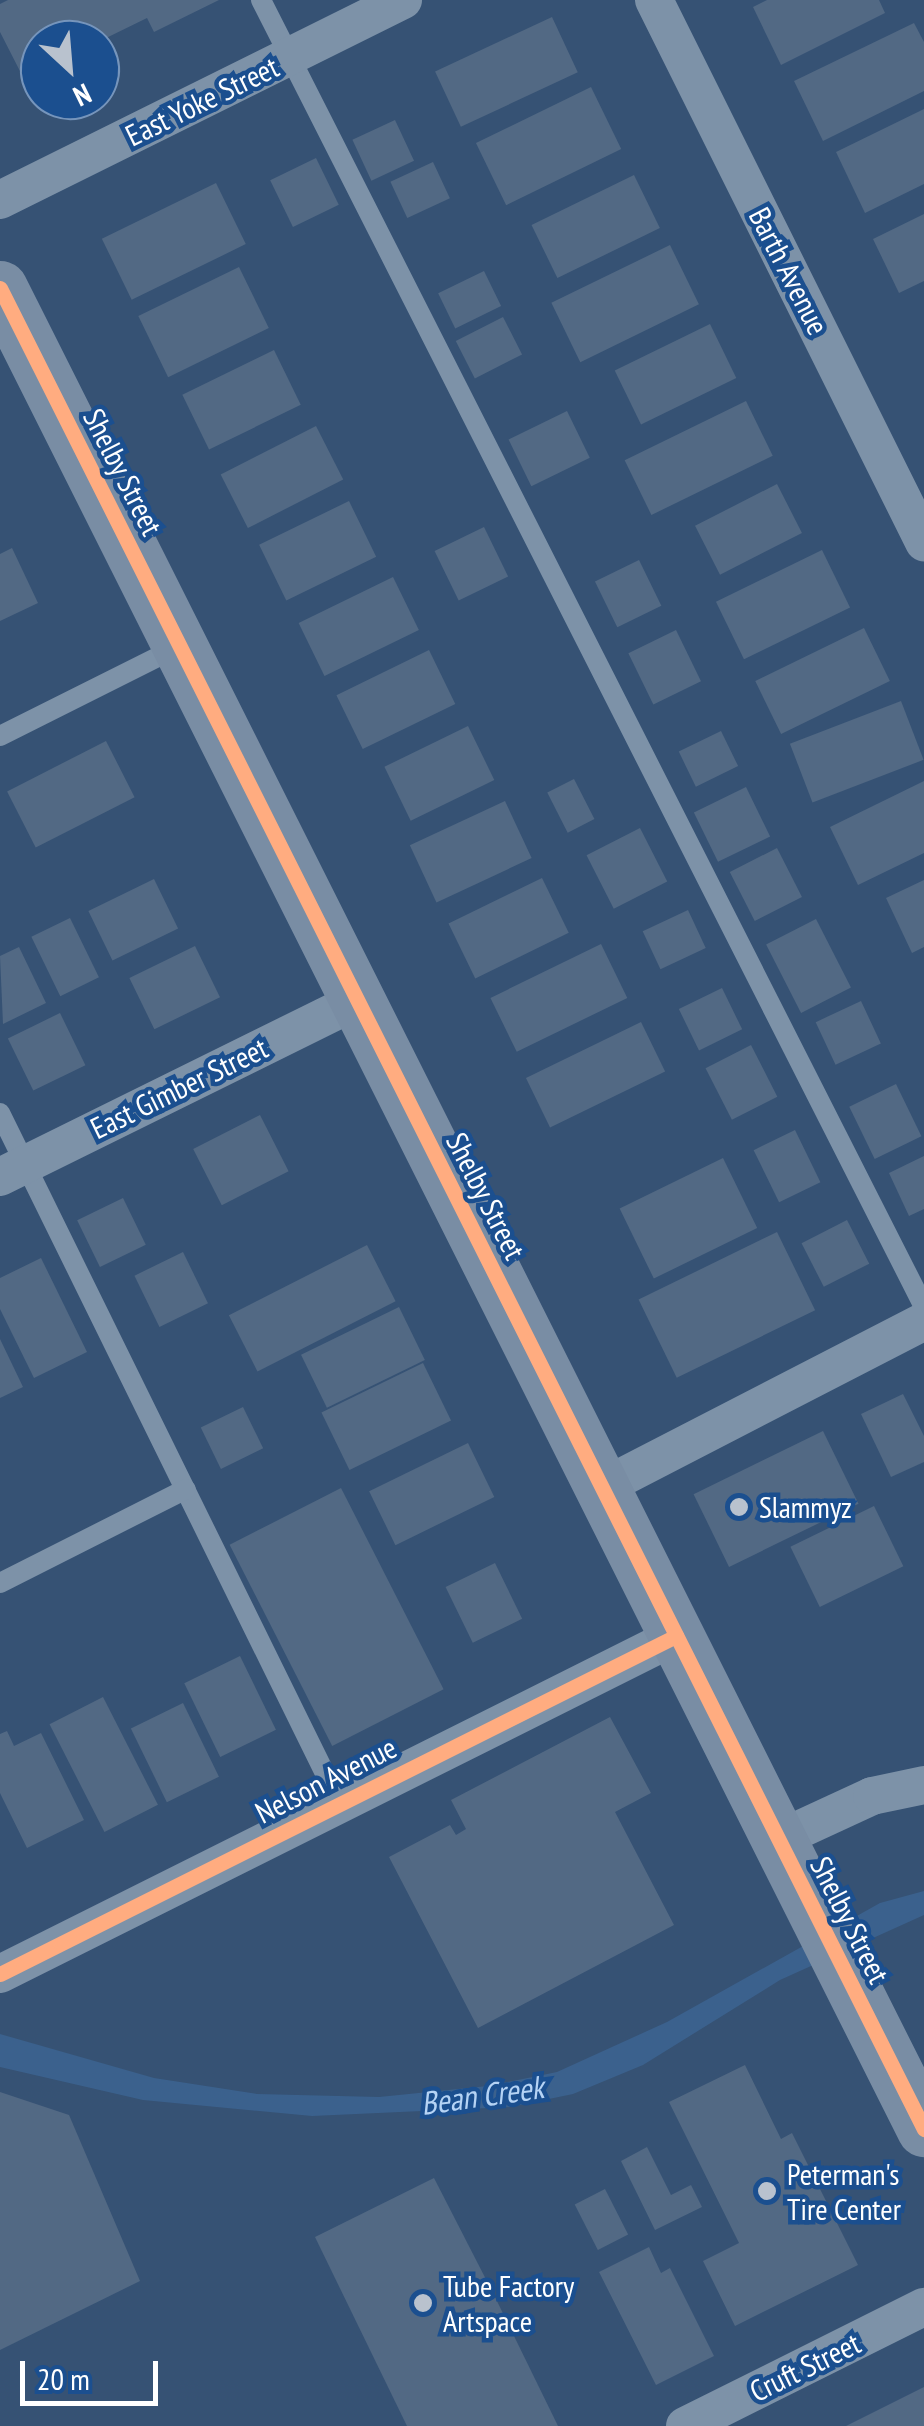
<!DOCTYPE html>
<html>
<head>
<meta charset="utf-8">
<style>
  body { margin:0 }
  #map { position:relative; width:924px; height:2426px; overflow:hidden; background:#365274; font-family:"PT Sans Narrow",sans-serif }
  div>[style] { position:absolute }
  .water>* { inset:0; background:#3b618d }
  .building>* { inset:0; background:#526984; transform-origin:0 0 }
  .service>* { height:20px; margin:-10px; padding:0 10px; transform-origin:10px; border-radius:10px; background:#7d92a8 }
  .minor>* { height:38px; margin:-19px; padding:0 19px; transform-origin:19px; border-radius:19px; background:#7d92a8 }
  .secondary>* { height:55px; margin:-27.5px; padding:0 27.5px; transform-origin:27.5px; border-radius:27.5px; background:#798da4 }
  .cycleway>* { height:15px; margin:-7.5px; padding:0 7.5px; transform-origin:7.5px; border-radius:7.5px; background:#ffac80 }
  .dots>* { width:28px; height:28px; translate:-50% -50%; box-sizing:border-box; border:5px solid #1b4f8f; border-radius:50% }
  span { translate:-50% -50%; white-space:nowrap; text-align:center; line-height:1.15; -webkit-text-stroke:9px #1b4f8f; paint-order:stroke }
  .street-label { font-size:30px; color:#fff }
  .poi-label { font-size:30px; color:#fff }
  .left { translate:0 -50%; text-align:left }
  .water-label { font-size:32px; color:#b5d3f5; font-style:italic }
  .north { position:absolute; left:20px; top:20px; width:100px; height:100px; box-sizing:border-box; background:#1b4f8f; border:2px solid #7695bc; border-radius:50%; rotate:154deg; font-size:28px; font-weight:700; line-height:40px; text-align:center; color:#fff }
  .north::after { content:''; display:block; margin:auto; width:35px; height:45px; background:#b9c2ce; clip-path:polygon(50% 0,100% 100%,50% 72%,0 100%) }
  .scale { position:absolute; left:20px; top:2361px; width:138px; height:45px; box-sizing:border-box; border:5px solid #fff; border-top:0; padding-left:12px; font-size:30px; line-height:35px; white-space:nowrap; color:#fff; -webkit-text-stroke:8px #1b4f8f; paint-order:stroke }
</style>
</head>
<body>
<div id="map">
  <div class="water">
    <i style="clip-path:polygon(924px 1891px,924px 1915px,780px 1980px,643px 2065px,573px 2094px,510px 2107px,312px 2116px,143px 2100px,0 2067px,0 2034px,154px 2078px,257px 2094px,379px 2097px,488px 2086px,557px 2072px,667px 2022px,880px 1903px)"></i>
  </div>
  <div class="building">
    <i style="clip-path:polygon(8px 0,219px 0,154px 32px,147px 18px,100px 41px,40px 40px,40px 71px,24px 79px,0 32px,0 4px)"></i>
    <i style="clip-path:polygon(767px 0,879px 0,885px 13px,781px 65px,753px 7px)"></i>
    <i style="left:552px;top:17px;width:61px;height:129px;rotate:65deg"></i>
    <i style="clip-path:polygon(914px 23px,924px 42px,924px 91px,823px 141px,794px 81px)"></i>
    <i style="left:591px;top:87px;width:69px;height:128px;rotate:64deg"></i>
    <i style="clip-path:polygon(924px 109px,924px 184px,865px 213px,836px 152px)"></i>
    <i style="left:395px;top:120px;width:45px;height:47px;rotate:65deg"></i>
    <i style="left:316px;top:158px;width:52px;height:51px;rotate:64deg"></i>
    <i style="left:433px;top:162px;width:40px;height:47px;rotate:65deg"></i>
    <i style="left:634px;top:175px;width:59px;height:114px;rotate:64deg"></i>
    <i style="left:216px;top:183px;width:68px;height:127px;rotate:64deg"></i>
    <i style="clip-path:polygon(924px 214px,924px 281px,899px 293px,873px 239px)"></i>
    <i style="left:670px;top:245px;width:66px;height:132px;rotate:64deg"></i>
    <i style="left:239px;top:267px;width:68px;height:112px;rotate:64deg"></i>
    <i style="left:484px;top:271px;width:39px;height:51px;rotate:64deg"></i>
    <i style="left:503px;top:317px;width:42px;height:53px;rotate:63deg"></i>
    <i style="left:710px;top:324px;width:60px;height:106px;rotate:64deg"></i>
    <i style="left:274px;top:350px;width:61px;height:102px;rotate:64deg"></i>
    <i style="left:746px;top:401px;width:61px;height:135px;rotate:64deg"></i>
    <i style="left:567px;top:411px;width:52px;height:65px;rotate:64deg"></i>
    <i style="left:316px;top:426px;width:60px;height:107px;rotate:63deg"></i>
    <i style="left:777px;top:484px;width:55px;height:92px;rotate:63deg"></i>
    <i style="left:349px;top:501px;width:62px;height:100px;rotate:64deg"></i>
    <i style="left:484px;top:527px;width:55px;height:55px;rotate:64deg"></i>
    <i style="clip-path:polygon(12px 548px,38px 603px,0 621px,0 554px)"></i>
    <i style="left:822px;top:550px;width:64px;height:118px;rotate:64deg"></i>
    <i style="left:639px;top:560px;width:51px;height:49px;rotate:64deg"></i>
    <i style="left:393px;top:577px;width:59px;height:105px;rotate:64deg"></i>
    <i style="left:864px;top:628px;width:59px;height:121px;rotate:64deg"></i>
    <i style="left:676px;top:630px;width:57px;height:53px;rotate:64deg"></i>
    <i style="left:429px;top:650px;width:60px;height:103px;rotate:64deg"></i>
    <i style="left:901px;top:701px;width:63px;height:119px;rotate:69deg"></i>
    <i style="left:468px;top:726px;width:60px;height:93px;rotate:64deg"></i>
    <i style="left:721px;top:731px;width:39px;height:47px;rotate:64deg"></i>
    <i style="left:106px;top:741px;width:63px;height:111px;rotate:63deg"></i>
    <i style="left:574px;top:779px;width:45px;height:30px;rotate:63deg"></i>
    <i style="clip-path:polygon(924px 781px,924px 853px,858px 885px,830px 827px)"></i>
    <i style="left:746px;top:787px;width:55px;height:58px;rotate:64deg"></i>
    <i style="left:505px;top:801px;width:63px;height:105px;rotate:65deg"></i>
    <i style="left:640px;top:828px;width:60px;height:60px;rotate:63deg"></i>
    <i style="left:777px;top:848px;width:55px;height:53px;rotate:63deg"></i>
    <i style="left:542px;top:878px;width:61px;height:104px;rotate:64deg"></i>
    <i style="left:154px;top:879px;width:55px;height:73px;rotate:64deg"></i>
    <i style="clip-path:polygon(924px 880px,924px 947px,912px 953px,886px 898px)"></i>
    <i style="left:688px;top:910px;width:42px;height:50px;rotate:65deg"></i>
    <i style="left:70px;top:918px;width:66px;height:43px;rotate:64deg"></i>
    <i style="left:816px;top:919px;width:77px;height:56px;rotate:63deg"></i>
    <i style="left:601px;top:944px;width:60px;height:123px;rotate:64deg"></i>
    <i style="left:195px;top:946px;width:57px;height:73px;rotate:64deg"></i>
    <i style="clip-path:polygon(19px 947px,46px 1003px,3px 1024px,0 956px)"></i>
    <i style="left:722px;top:988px;width:46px;height:48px;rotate:64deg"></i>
    <i style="left:861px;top:1001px;width:47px;height:50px;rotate:65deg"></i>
    <i style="left:60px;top:1013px;width:58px;height:58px;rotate:64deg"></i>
    <i style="left:641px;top:1022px;width:55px;height:128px;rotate:64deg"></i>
    <i style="left:751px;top:1045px;width:58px;height:51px;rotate:63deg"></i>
    <i style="left:896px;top:1084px;width:58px;height:52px;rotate:64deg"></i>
    <i style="left:260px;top:1115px;width:63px;height:75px;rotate:63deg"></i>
    <i style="left:795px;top:1130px;width:58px;height:46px;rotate:64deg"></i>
    <i style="clip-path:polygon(924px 1156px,924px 1209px,909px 1216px,889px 1173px)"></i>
    <i style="left:723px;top:1158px;width:78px;height:115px;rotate:64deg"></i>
    <i style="left:123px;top:1198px;width:52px;height:51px;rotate:64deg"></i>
    <i style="left:847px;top:1220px;width:49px;height:51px;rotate:63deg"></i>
    <i style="left:777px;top:1232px;width:87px;height:154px;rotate:64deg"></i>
    <i style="left:367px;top:1245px;width:63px;height:155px;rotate:63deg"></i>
    <i style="left:183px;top:1252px;width:57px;height:54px;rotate:64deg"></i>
    <i style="clip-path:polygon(41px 1258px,87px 1352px,34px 1378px,0 1309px,0 1278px)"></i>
    <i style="left:399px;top:1307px;width:59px;height:109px;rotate:64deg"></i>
    <i style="clip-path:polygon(0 1339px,23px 1387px,0 1398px)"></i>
    <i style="left:423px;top:1363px;width:64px;height:113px;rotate:64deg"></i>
    <i style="clip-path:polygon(903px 1394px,924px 1436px,924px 1462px,891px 1477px,861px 1414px)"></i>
    <i style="left:243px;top:1407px;width:46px;height:47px;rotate:64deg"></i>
    <i style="left:823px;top:1431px;width:81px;height:144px;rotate:64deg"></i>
    <i style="left:468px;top:1443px;width:60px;height:110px;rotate:64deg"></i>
    <i style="left:341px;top:1488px;width:226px;height:125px;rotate:63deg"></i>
    <i style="left:874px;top:1506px;width:67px;height:93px;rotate:64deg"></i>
    <i style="left:495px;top:1563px;width:62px;height:55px;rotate:64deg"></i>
    <i style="left:240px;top:1656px;width:82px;height:62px;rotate:64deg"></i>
    <i style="left:103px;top:1697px;width:121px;height:60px;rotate:63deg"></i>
    <i style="left:183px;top:1703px;width:82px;height:58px;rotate:64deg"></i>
    <i style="clip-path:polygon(610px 1717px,651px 1793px,615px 1812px,674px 1925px,478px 2028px,389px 1857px,450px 1825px,456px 1835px,466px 1829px,451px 1800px)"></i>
    <i style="clip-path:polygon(7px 1731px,14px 1746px,41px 1733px,84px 1820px,27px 1848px,0 1793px,0 1734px)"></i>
    <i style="clip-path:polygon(745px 2065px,781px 2139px,792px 2133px,858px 2265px,735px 2326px,703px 2261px,739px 2243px,669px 2102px)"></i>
    <i style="clip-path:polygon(0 2092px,69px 2115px,140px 2281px,0 2350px)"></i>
    <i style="clip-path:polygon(647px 2147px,671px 2195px,691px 2185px,702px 2207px,655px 2230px,621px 2161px)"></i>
    <i style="clip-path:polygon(434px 2178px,494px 2295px,558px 2426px,407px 2426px,315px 2237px)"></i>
    <i style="left:605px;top:2189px;width:51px;height:34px;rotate:63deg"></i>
    <i style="clip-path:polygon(649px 2247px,661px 2273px,670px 2268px,714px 2356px,656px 2385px,599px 2272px)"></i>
    <i style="clip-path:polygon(924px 2387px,924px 2426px,846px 2426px)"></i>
  </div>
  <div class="service">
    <i style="left:261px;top:0;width:1466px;rotate:63.1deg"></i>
    <i style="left:0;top:736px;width:199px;rotate:-26.6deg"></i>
    <i style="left:0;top:1113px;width:770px;rotate:63.8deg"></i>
    <i style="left:0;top:1583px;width:208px;rotate:-26.8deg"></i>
  </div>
  <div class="minor">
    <i style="left:654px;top:0;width:606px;rotate:63.52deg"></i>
    <i style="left:0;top:200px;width:450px;rotate:-26.4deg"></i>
    <i style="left:0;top:1177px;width:399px;rotate:-26.3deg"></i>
    <i style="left:601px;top:1488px;width:364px;rotate:-27.3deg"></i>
    <i style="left:779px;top:1839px;width:102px;rotate:-24.8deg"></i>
    <i style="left:872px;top:1796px;width:53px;rotate:-11.9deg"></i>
    <i style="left:0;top:1974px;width:756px;rotate:-26.57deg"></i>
    <i style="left:685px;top:2426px;width:267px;rotate:-26.5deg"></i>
  </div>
  <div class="secondary">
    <i style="left:0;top:288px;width:2060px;rotate:63.35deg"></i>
  </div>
  <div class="cycleway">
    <i style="left:0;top:288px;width:2060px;rotate:63.35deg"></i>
    <i style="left:0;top:1974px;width:756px;rotate:-26.57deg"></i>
  </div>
  <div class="dots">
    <i style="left:739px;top:1507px;background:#b9c2ce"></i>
    <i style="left:767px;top:2191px;background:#b9c2ce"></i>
    <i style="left:423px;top:2303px;background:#b9c2ce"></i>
  </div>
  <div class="street-label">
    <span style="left:202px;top:101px;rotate:-26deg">East Yoke Street</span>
    <span style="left:789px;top:271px;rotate:63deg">Barth Avenue</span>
    <span style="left:123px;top:472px;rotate:63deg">Shelby Street</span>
    <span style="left:179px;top:1088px;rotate:-26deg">East Gimber Street</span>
    <span style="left:486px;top:1196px;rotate:63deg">Shelby Street</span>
    <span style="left:326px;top:1780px;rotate:-27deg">Nelson Avenue</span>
    <span style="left:850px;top:1920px;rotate:63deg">Shelby Street</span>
    <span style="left:805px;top:2367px;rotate:-26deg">Cruft Street</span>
  </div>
  <div class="poi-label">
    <span class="left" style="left:759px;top:1507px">Slammyz</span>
    <span class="left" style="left:787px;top:2191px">Peterman's<br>Tire Center</span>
    <span class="left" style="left:443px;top:2303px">Tube Factory<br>Artspace</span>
  </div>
  <div class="water-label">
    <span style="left:482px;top:2095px;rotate:-8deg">Bean Creek</span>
  </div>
  <div class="north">N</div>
  <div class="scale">20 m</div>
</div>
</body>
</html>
